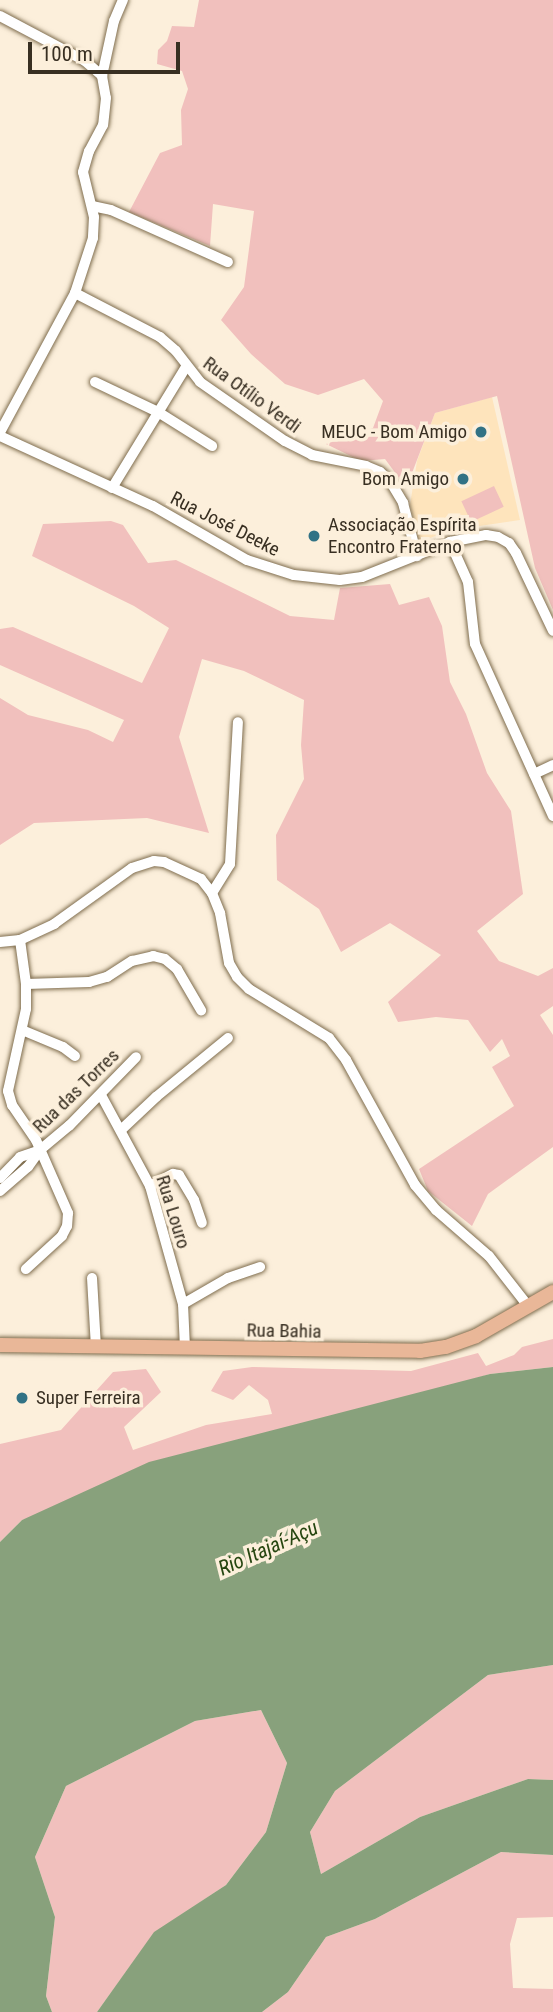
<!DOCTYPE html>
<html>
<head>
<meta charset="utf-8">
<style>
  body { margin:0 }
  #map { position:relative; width:553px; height:2012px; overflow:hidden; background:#fcefdb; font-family:"Roboto Condensed",sans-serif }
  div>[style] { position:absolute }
  .built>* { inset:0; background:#fee4bc }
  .green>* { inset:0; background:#f1c0bd; transform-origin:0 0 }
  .water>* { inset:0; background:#88a17c }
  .roads { filter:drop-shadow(0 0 2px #7f6d4e) drop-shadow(0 0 2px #7f6d4e) }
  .minor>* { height:10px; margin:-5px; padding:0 5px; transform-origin:5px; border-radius:5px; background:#fff }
  .major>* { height:14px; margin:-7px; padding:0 7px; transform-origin:7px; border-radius:7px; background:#e9b798 }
  .dots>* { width:19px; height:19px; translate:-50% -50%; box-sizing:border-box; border:4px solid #fcefdb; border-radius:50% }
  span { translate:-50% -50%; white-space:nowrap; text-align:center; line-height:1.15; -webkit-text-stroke:7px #fcefdb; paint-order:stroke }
  .street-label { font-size:19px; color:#382f22 }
  .poi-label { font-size:19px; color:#382f22 }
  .right { translate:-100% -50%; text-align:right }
  .left { translate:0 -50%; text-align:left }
  .water-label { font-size:21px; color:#264610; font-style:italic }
  .scale { position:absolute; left:28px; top:42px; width:152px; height:32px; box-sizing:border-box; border:4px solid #382f22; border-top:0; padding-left:9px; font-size:21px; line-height:24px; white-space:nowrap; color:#382f22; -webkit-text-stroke:5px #fcefdb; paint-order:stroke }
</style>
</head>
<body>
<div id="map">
  <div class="built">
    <i style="clip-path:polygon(492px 397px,520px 520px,452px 530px,419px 542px,410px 505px,417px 461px,435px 413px)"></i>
  </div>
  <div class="green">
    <i style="clip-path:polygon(199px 0,553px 0,553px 610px,535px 568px,497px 396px,435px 413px,412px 473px,402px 482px,385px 459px,361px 461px,326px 444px,373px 428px,383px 401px,364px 379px,318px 395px,285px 384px,251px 354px,221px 320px,244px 287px,254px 211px,213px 204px,210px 246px,129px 212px,160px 153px,182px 145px,181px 110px,188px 89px,182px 71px,157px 64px,158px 50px,167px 41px,172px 26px,194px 27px)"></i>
    <i style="left:494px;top:486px;width:23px;height:36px;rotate:65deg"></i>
    <i style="clip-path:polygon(111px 521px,123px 525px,148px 563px,176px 560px,290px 616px,334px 620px,340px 588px,390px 584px,399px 605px,429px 597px,442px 626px,450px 682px,466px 714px,487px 773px,511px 811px,523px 894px,477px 931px,499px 961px,538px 976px,553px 968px,553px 1006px,540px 1015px,553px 1035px,553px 1147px,488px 1194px,472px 1226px,428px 1191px,419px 1169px,514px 1106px,492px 1067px,510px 1056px,502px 1039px,490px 1052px,468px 1020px,436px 1017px,398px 1022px,388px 1002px,441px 955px,390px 923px,341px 952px,319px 909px,277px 880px,276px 835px,304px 779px,301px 745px,304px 700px,244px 671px,202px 659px,179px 737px,209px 833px,147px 818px,34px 823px,0 845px,0 698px,28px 715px,88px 730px,113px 742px,124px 720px,0 665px,0 629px,13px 627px,142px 683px,169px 628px,134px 606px,32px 556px,43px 524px)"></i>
    <i style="clip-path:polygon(553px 1339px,553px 1367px,490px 1374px,22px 1520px,0 1542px,0 1444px,61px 1430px,113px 1372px,146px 1369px,161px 1392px,124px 1427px,133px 1450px,206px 1425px,272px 1414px,268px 1400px,249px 1385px,233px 1400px,211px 1391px,223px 1371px,252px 1367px,411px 1371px,478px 1353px,486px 1366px,514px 1355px,522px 1347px)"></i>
    <i style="clip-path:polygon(553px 1665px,553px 1780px,528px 1779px,420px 1817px,321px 1874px,310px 1832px,335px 1791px,488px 1675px)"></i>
    <i style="clip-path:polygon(261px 1710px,287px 1763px,266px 1832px,226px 1885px,154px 1933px,97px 2012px,52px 2012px,46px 1996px,55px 1917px,35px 1857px,66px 1786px,195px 1721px)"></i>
    <i style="clip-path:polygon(501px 1852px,553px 1855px,553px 1917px,517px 1918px,510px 1944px,513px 1988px,553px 1989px,553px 2012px,262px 2012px,288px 1992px,326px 1937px,375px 1919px)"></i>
  </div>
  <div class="water">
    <i style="clip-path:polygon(553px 1367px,553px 1665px,488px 1675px,335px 1791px,310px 1832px,321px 1874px,420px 1817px,528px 1779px,553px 1780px,553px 1855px,501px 1852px,375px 1919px,326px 1937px,288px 1992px,262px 2012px,97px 2012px,154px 1932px,226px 1885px,266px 1832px,287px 1763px,261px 1710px,195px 1721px,66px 1786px,35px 1857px,55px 1917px,46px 1996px,52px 2012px,0 2012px,0 1542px,22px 1520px,149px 1462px,490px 1374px)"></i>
  </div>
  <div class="roads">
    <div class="minor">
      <i style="left:0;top:16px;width:96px;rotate:27.9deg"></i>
      <i style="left:85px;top:61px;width:23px;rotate:41deg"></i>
      <i style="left:102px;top:76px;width:22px;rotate:80deg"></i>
      <i style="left:106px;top:98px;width:27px;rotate:96deg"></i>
      <i style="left:103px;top:125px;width:30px;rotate:118deg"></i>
      <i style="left:89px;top:151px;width:22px;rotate:106deg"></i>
      <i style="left:83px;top:172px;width:46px;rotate:76.3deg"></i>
      <i style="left:94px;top:217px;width:21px;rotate:93deg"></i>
      <i style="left:93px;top:238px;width:58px;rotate:108.1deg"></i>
      <i style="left:75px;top:293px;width:158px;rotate:118.3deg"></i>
      <i style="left:102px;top:76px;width:56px;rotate:-77.7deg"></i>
      <i style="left:114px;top:21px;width:23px;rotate:-67deg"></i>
      <i style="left:92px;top:206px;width:19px;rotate:12deg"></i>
      <i style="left:111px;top:210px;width:128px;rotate:24deg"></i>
      <i style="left:75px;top:293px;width:96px;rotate:27.4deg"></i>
      <i style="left:160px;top:337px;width:21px;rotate:41deg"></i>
      <i style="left:176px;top:351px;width:39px;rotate:52deg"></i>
      <i style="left:200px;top:382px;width:103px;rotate:34.8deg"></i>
      <i style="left:285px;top:441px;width:30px;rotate:27deg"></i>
      <i style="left:312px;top:455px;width:55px;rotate:11.5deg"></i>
      <i style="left:366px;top:466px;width:15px;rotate:23deg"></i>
      <i style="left:380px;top:472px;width:13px;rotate:42deg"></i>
      <i style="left:390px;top:481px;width:26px;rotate:59deg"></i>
      <i style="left:403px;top:503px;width:55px;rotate:75.2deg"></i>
      <i style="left:95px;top:382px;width:70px;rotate:25.5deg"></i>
      <i style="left:158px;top:412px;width:64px;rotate:32.2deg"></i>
      <i style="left:0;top:436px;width:168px;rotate:24.6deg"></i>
      <i style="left:153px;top:506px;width:108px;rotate:29.9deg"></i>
      <i style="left:247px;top:560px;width:49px;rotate:17.7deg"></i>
      <i style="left:294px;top:575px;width:46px;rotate:6.2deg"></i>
      <i style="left:340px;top:580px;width:22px;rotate:-8deg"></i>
      <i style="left:362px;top:577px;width:95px;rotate:-21.7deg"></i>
      <i style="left:450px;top:542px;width:37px;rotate:-11deg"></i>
      <i style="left:486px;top:535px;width:12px;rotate:9deg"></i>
      <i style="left:498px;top:537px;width:13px;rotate:29deg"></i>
      <i style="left:509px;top:543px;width:12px;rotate:55deg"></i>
      <i style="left:516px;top:553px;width:86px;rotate:64.6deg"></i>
      <i style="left:112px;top:488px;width:142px;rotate:-58.6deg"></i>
      <i style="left:450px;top:542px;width:44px;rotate:65.8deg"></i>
      <i style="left:468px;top:582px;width:62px;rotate:83.6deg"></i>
      <i style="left:475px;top:644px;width:189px;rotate:65.6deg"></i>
      <i style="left:534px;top:774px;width:21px;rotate:-25deg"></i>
      <i style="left:212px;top:893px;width:34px;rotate:-58deg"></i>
      <i style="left:230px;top:864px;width:142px;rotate:-86.8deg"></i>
      <i style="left:20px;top:940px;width:44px;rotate:82.2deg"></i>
      <i style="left:26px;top:984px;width:25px;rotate:90deg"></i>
      <i style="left:26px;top:1009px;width:84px;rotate:102.4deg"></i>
      <i style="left:8px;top:1091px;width:15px;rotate:74deg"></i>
      <i style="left:12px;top:1105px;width:42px;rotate:55.6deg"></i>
      <i style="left:36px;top:1140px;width:80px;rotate:66.3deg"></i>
      <i style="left:68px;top:1213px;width:13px;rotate:94deg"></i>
      <i style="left:67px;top:1226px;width:11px;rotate:117deg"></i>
      <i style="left:62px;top:1236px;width:49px;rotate:137.5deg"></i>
      <i style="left:0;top:942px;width:20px;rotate:-6deg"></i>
      <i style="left:20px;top:940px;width:38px;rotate:-25deg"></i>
      <i style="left:54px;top:924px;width:96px;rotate:-35.7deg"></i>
      <i style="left:132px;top:868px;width:23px;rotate:-18deg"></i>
      <i style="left:154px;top:861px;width:10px;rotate:6deg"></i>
      <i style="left:164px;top:862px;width:41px;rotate:24.7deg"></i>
      <i style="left:201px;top:879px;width:18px;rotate:52deg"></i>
      <i style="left:212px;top:893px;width:22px;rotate:68deg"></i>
      <i style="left:220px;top:913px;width:51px;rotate:79.8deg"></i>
      <i style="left:229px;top:963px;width:16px;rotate:60deg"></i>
      <i style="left:237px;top:977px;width:17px;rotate:45deg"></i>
      <i style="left:249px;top:989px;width:94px;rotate:31.5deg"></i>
      <i style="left:329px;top:1038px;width:28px;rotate:52deg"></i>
      <i style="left:346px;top:1060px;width:143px;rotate:61.1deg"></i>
      <i style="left:415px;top:1185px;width:33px;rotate:50deg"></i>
      <i style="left:436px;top:1210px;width:70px;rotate:41deg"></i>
      <i style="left:489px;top:1256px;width:63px;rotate:52deg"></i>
      <i style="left:26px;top:984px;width:63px;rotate:-1.8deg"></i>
      <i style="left:89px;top:982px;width:19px;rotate:-16deg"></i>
      <i style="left:107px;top:977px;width:30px;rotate:-33deg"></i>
      <i style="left:132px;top:961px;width:22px;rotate:-13deg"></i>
      <i style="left:153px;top:956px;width:12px;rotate:14deg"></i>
      <i style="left:165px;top:959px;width:16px;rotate:40deg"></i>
      <i style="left:177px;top:969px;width:48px;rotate:59.7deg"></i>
      <i style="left:22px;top:1030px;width:44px;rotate:22.5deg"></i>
      <i style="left:63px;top:1047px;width:15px;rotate:37deg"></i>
      <i style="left:101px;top:1095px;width:103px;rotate:61.7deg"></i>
      <i style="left:150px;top:1186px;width:123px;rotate:74.4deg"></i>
      <i style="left:183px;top:1304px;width:44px;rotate:87.4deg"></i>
      <i style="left:122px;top:1129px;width:47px;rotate:-43.3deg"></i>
      <i style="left:156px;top:1097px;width:93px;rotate:-39.3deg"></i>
      <i style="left:0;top:1178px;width:29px;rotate:-46deg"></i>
      <i style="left:20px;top:1157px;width:21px;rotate:-19deg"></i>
      <i style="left:150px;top:1186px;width:26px;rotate:-28deg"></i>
      <i style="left:173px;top:1174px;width:6px;rotate:9deg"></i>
      <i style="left:179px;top:1175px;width:29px;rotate:59deg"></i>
      <i style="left:194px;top:1200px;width:24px;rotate:71deg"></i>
      <i style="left:0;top:1191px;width:37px;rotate:-41deg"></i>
      <i style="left:28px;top:1167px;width:21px;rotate:-55deg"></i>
      <i style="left:40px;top:1150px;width:38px;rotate:-40deg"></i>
      <i style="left:69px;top:1126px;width:96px;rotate:-45.8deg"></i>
      <i style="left:92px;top:1278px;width:69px;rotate:86.7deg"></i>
      <i style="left:183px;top:1304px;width:52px;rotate:-30deg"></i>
      <i style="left:228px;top:1278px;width:34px;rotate:-19deg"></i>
    </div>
    <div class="major">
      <i style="left:0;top:1345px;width:420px;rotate:0.8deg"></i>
      <i style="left:420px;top:1351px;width:26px;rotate:-9deg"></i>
      <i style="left:446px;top:1347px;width:32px;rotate:-20deg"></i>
      <i style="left:476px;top:1336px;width:89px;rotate:-29.7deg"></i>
    </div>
  </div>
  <div class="dots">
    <i style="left:481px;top:432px;background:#317285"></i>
    <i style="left:463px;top:479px;background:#317285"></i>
    <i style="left:314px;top:536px;background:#317285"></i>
    <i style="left:22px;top:1398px;background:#317285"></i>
  </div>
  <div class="street-label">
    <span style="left:252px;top:395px;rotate:36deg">Rua Otílio Verdi</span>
    <span style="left:225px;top:524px;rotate:27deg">Rua José Deeke</span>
    <span style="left:76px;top:1091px;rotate:-44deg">Rua das Torres</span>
    <span style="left:173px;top:1212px;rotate:73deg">Rua Louro</span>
    <span style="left:284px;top:1331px;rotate:1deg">Rua Bahia</span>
  </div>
  <div class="poi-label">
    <span class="right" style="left:467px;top:432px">MEUC - Bom Amigo</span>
    <span class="right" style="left:449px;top:479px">Bom Amigo</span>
    <span class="left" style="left:328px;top:536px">Associação Espírita<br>Encontro Fraterno</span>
    <span class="left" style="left:36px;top:1398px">Super Ferreira</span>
  </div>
  <div class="water-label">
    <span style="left:268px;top:1548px;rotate:-24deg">Rio Itajaí-Açu</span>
  </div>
  <div class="scale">100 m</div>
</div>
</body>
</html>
